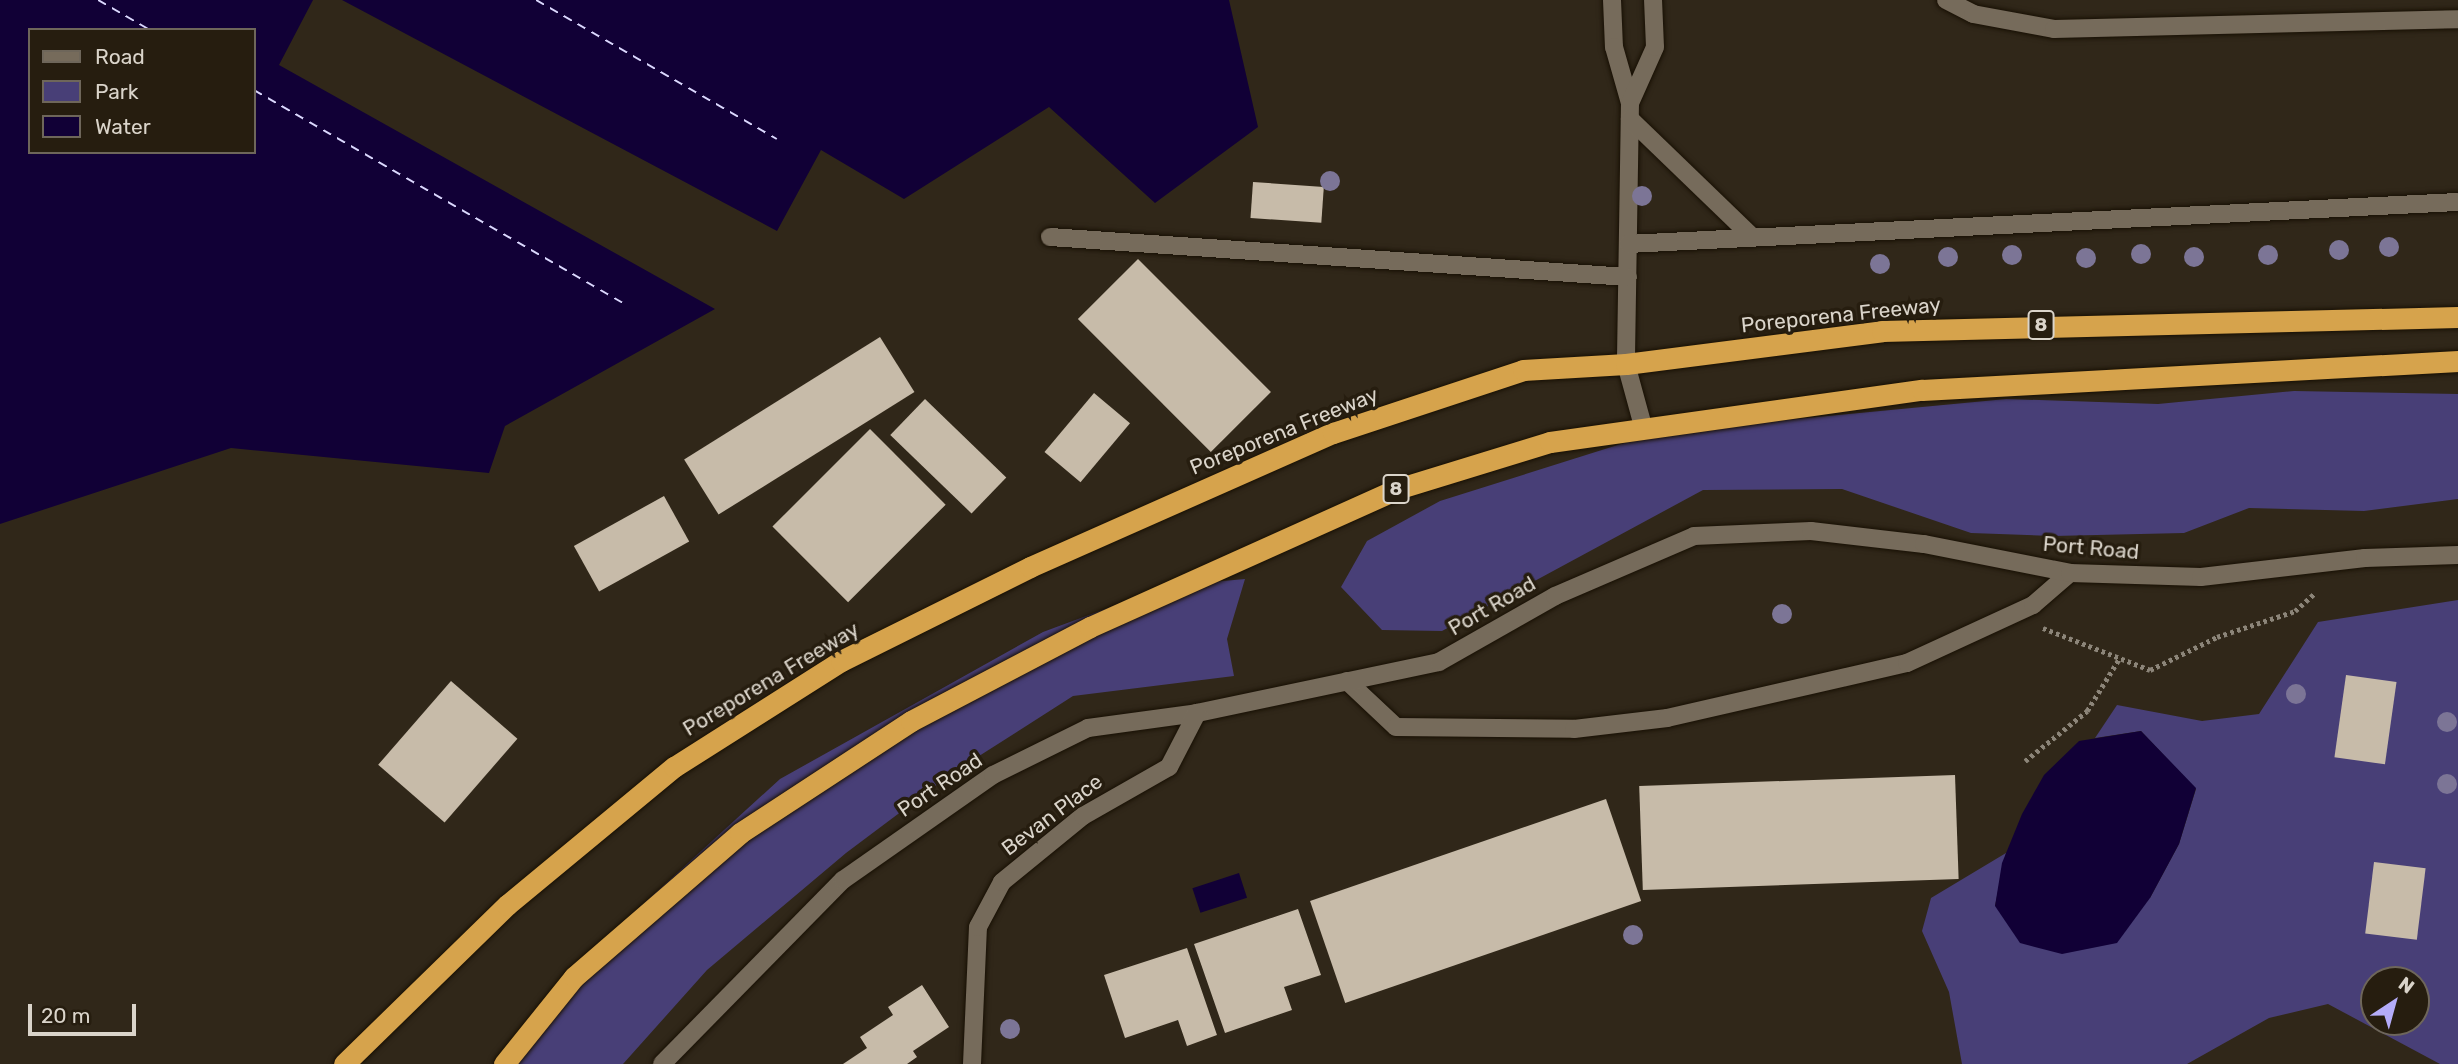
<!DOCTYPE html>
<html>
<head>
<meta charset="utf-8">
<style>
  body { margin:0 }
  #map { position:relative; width:2458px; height:1064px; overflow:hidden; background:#302719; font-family:Rubik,sans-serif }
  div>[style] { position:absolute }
  .green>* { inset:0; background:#483f77 }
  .water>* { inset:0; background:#110036; transform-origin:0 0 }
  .ferry>* { height:2px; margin-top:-1px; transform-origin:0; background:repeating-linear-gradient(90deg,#dbd8fe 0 9px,transparent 0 16px) }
  .building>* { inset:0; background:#c7bba9; transform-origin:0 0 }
  .path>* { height:4.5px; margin-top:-2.25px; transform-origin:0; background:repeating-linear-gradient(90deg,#8c8579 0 3.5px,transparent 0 7px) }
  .roads { filter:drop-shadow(0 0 2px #181004) drop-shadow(0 0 2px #181004) }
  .minor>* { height:18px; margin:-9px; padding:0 9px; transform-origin:9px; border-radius:9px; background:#766b5b }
  .highway>* { height:21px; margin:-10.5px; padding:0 10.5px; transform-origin:10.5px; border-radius:10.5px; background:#d6a34c }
  .trees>* { width:20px; height:20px; margin:-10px; border-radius:50%; background:#7c7596 }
  span { translate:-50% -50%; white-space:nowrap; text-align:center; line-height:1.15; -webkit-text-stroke:7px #261d0f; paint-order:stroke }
  .shield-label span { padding:2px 5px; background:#261d0f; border:2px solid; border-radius:5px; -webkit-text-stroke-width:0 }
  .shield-label { font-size:19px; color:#dad4ca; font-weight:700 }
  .street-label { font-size:21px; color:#dad4ca }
  .legend { position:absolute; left:28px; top:28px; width:228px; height:126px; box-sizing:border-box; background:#261d0f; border:2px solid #6e665a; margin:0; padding:9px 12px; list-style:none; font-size:21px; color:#dad4ca }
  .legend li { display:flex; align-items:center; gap:14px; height:35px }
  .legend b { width:35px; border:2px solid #6e665a }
  .north { position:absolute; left:2360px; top:966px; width:70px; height:70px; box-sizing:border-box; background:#261d0f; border:2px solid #6e665a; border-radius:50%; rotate:36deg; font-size:19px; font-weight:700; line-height:28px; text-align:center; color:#dad4ca }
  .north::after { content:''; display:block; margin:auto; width:24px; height:32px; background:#b4acf9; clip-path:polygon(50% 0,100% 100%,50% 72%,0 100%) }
  .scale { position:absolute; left:28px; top:1004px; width:108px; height:32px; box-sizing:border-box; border:4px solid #dad4ca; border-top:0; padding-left:9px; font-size:21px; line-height:24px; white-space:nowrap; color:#dad4ca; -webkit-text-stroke:5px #261d0f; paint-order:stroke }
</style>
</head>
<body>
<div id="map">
  <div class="green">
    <i style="clip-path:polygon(2294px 391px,2458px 394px,2458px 499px,2364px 511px,2249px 508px,2184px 533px,2053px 536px,1971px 533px,1842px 489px,1703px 490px,1442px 631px,1382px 630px,1341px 587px,1367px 541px,1440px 501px,1659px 432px,2006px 399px,2158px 404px)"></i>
    <i style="clip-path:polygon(1245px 579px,1227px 639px,1234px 676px,1073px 696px,954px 772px,846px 853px,707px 970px,623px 1064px,496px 1064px,584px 958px,780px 779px,1043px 632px,1167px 586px)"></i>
    <i style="clip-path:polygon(evenodd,2458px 600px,2458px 1064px,2440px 1064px,2328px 1004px,2269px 1018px,2187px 1064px,1962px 1064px,1949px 992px,1922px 931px,1931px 898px,2006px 853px,1995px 906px,2150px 898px,2179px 844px,2196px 789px,2141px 731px,2095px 738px,2117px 705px,2202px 721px,2259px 714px,2318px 622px,2458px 600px,2374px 980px,2416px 980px,2416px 1022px,2374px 1022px,2374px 980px)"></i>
  </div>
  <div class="water">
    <i style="clip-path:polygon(evenodd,0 0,313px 0,279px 65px,715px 309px,505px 426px,489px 473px,231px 448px,0 524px,0 0,30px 30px,254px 30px,254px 152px,30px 152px,30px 30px)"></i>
    <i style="clip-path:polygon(342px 0,1229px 0,1258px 127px,1155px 203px,1049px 107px,904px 199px,821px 150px,777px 231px)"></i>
    <i style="clip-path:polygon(2141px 731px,2196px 788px,2179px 844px,2150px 898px,2117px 943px,2062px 954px,2020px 943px,1995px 906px,2002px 863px,2022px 814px,2044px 775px,2079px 741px)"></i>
    <i style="left:1239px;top:873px;width:26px;height:49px;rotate:72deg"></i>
  </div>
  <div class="ferry">
    <i style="left:98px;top:0;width:60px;rotate:30deg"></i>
    <i style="left:536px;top:0;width:278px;rotate:30deg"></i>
    <i style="left:254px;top:90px;width:431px;rotate:30deg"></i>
  </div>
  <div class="building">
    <i style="left:1253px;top:182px;width:71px;height:36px;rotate:4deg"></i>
    <i style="left:1138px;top:259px;width:188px;height:85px;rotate:45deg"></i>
    <i style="left:880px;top:337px;width:65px;height:231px;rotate:58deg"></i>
    <i style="left:1094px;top:393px;width:47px;height:77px;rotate:40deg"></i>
    <i style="left:925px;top:399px;width:113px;height:50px;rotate:44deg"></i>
    <i style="left:870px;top:429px;width:107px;height:138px;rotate:45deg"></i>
    <i style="left:664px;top:496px;width:52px;height:103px;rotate:61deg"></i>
    <i style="left:2346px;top:675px;width:51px;height:83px;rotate:8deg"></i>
    <i style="left:451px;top:681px;width:88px;height:111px;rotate:41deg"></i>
    <i style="left:1955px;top:775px;width:104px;height:316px;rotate:88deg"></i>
    <i style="left:1606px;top:799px;width:108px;height:313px;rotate:71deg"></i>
    <i style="left:2374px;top:862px;width:52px;height:72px;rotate:7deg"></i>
    <i style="clip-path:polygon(1298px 909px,1321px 975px,1284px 987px,1292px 1010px,1225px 1033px,1194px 944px)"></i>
    <i style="clip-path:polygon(1187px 948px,1217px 1035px,1187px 1046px,1178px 1020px,1125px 1038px,1104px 975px)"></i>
    <i style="clip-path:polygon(922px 985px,949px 1027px,913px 1051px,917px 1057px,907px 1064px,843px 1064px,867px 1048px,860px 1037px,893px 1015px,888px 1007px)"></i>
  </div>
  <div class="path">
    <i style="left:2043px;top:628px;width:115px;rotate:21.4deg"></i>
    <i style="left:2150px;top:670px;width:75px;rotate:-26.2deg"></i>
    <i style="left:2217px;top:637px;width:82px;rotate:-18.4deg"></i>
    <i style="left:2295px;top:611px;width:27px;rotate:-42deg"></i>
    <i style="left:2025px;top:761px;width:80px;rotate:-38.9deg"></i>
    <i style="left:2087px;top:711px;width:61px;rotate:-58.4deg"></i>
  </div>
  <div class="roads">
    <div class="minor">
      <i style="left:1612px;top:0;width:47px;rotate:87.6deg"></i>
      <i style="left:1614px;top:47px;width:58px;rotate:74.1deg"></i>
      <i style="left:1630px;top:103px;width:261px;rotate:90.9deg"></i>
      <i style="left:1626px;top:364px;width:64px;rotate:74.7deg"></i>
      <i style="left:1946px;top:0;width:30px;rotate:27deg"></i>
      <i style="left:1973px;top:14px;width:82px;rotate:10.5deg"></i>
      <i style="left:2054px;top:29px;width:404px;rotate:-1.4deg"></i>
      <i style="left:1630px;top:103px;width:61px;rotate:-65.9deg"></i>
      <i style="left:1655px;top:47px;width:47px;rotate:-92.4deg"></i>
      <i style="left:1630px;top:119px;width:170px;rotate:44deg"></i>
      <i style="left:1050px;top:237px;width:579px;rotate:3.96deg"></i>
      <i style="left:1628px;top:244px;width:831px;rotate:-2.9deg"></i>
      <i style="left:1347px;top:681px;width:67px;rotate:43.2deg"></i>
      <i style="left:1396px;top:727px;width:178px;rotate:0.6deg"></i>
      <i style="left:1574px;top:729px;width:94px;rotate:-6.7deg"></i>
      <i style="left:1667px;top:718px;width:246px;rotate:-12.9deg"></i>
      <i style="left:1907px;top:663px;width:139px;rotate:-24.7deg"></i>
      <i style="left:2033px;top:605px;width:49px;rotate:-40.9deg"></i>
      <i style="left:662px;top:1064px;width:258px;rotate:-45.5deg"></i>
      <i style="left:843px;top:880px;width:183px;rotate:-35deg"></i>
      <i style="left:993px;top:775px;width:106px;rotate:-26.3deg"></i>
      <i style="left:1088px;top:728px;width:110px;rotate:-7.8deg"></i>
      <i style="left:1197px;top:713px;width:247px;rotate:-11.9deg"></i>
      <i style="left:1439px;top:662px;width:133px;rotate:-29.6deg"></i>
      <i style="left:1555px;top:596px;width:151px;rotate:-23.3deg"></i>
      <i style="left:1694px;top:536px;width:117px;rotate:-2.4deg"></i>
      <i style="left:1811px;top:531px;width:114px;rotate:6.6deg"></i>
      <i style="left:1924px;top:544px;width:149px;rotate:11.2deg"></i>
      <i style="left:2070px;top:573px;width:131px;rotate:1.7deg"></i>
      <i style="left:2201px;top:577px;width:165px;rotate:-6.6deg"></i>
      <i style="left:2365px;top:558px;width:93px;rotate:-1.8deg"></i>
      <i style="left:972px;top:1064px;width:137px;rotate:-87.5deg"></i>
      <i style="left:978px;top:927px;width:51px;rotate:-61.9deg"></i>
      <i style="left:1002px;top:882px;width:104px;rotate:-39.2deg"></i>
      <i style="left:1083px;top:816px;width:99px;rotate:-29.7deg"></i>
      <i style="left:1169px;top:767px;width:61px;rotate:-62.6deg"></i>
    </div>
    <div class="highway">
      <i style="left:344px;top:1064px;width:228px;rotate:-44.3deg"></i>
      <i style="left:507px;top:905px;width:217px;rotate:-39.6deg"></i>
      <i style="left:674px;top:767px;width:198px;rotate:-32.4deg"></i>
      <i style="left:841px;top:661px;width:211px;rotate:-26.4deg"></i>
      <i style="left:1030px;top:567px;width:331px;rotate:-23.9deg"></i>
      <i style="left:1333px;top:433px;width:200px;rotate:-18.3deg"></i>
      <i style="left:1523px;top:370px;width:103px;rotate:-3.3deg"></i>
      <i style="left:1626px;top:364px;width:258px;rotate:-7.3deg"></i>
      <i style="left:1882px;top:331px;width:576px;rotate:-1.39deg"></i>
      <i style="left:504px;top:1064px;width:112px;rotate:-51.2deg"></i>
      <i style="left:574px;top:977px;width:220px;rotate:-40.9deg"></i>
      <i style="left:740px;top:833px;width:204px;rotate:-33.2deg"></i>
      <i style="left:911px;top:721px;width:202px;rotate:-27.7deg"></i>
      <i style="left:1090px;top:627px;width:337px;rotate:-24.2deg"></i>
      <i style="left:1397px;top:489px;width:160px;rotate:-17.1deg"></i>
      <i style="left:1550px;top:442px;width:376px;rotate:-8deg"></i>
      <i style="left:1922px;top:390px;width:537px;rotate:-3.1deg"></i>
    </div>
  </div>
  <div class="trees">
    <i style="left:1330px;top:181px"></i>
    <i style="left:1642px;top:196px"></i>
    <i style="left:2389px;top:247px"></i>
    <i style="left:2339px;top:250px"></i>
    <i style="left:2141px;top:254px"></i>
    <i style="left:2012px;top:255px"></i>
    <i style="left:2268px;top:255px"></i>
    <i style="left:1948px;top:257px"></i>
    <i style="left:2194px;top:257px"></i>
    <i style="left:2086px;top:258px"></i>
    <i style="left:1880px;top:264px"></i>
    <i style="left:1782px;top:614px"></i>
    <i style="left:2296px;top:694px"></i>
    <i style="left:2447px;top:722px"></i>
    <i style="left:2447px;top:784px"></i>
    <i style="left:1633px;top:935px"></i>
    <i style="left:1010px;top:1029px"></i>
  </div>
  <div class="shield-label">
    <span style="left:2041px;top:325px">8</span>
    <span style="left:1396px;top:489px">8</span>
  </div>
  <div class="street-label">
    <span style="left:1841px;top:315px;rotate:-6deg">Poreporena Freeway</span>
    <span style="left:1284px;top:431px;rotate:-22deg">Poreporena Freeway</span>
    <span style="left:2091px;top:548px;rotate:5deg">Port Road</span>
    <span style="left:1492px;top:606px;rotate:-30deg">Port Road</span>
    <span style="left:771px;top:679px;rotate:-31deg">Poreporena Freeway</span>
    <span style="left:940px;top:785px;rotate:-34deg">Port Road</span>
    <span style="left:1052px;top:815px;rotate:-37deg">Bevan Place</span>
  </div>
  <ul class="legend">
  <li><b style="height:9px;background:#766b5b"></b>Road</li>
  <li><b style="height:19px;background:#483f77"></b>Park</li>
  <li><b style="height:19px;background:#110036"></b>Water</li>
  </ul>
  <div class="north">N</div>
  <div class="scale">20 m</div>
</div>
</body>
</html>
